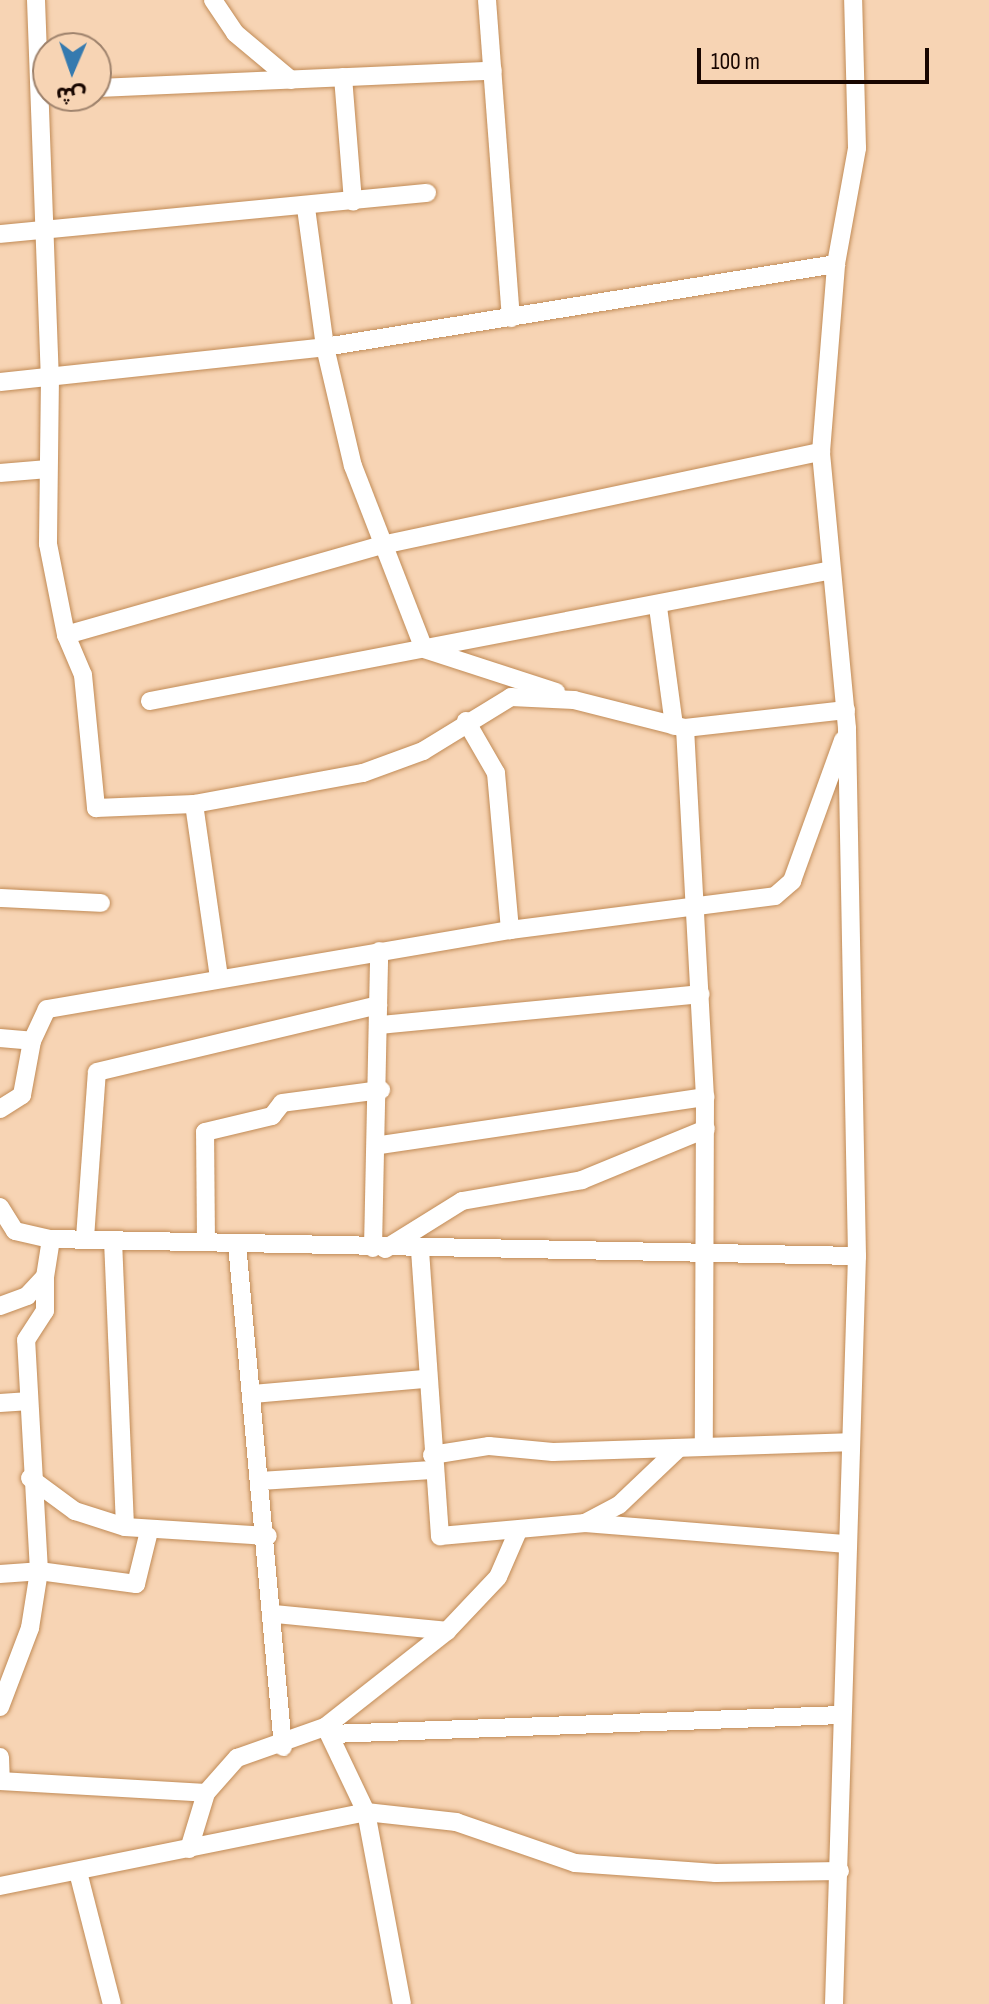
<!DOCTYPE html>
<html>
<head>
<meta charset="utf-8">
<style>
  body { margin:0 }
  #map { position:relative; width:989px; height:2004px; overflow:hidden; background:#f7d4b4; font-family:"Sofia Sans Condensed","Noto Sans Arabic",sans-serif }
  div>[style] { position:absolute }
  .roads { filter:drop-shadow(0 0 2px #c18b56) drop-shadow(0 0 2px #c18b56) }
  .minor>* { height:18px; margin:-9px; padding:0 9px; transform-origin:9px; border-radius:9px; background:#fff }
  span { translate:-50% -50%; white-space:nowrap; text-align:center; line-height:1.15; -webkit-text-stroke:7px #f7d4b4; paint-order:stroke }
  .north { position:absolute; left:32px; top:32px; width:80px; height:80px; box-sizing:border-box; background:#f7d4b4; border:2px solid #9e826c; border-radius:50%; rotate:182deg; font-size:22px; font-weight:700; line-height:32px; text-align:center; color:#180600 }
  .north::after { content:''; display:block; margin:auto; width:28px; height:36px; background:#357aaf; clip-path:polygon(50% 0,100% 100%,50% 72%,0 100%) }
  .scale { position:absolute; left:697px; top:48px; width:232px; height:36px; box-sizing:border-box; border:4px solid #180600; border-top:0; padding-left:10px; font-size:24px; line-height:28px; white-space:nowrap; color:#180600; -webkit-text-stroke:6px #f7d4b4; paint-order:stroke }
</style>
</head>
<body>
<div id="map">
  <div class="roads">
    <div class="minor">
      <i style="left:36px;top:0;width:377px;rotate:87.9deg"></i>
      <i style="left:50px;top:377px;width:167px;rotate:90.7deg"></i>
      <i style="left:48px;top:544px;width:93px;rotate:78.8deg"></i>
      <i style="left:66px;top:635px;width:43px;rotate:67deg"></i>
      <i style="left:83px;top:675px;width:134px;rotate:84.4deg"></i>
      <i style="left:96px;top:808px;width:98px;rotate:-2.3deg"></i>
      <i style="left:194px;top:804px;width:172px;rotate:-10.4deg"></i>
      <i style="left:363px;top:773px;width:64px;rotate:-20.1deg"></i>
      <i style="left:423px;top:751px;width:103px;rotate:-31.5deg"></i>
      <i style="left:511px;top:697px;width:63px;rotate:2.7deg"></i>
      <i style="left:574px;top:700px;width:114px;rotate:14.2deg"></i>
      <i style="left:685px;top:728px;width:162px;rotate:-6.4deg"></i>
      <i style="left:213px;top:0;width:40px;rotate:56deg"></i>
      <i style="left:235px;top:33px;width:73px;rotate:40deg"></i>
      <i style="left:487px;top:0;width:319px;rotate:85.7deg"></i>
      <i style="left:343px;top:77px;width:125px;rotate:85.4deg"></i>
      <i style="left:96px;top:88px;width:397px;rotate:-2.5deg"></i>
      <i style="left:306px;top:208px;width:140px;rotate:82.2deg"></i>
      <i style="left:325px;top:347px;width:122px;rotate:76.8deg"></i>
      <i style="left:353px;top:466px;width:196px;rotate:68.8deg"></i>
      <i style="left:424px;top:649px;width:139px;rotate:18deg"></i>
      <i style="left:0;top:234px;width:429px;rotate:-5.5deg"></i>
      <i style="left:0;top:382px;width:327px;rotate:-6.1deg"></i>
      <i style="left:325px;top:347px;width:518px;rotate:-9.23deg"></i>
      <i style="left:0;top:473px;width:48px;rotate:-4.8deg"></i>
      <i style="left:658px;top:607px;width:120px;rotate:82.3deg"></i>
      <i style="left:66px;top:635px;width:329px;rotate:-15.9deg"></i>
      <i style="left:382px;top:545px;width:449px;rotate:-12deg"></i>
      <i style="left:150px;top:701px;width:694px;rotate:-10.87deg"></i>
      <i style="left:466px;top:721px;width:60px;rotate:60deg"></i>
      <i style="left:496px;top:773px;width:158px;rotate:84.9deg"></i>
      <i style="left:685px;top:728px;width:370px;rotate:86.9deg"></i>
      <i style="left:705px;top:1097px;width:349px;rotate:90.2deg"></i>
      <i style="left:194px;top:804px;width:175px;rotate:81.8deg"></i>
      <i style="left:0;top:898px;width:101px;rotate:2.8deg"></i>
      <i style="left:380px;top:1025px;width:322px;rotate:-5.5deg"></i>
      <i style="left:0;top:1038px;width:32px;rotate:5deg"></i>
      <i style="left:0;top:1109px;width:26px;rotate:-32deg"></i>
      <i style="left:22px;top:1095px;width:55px;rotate:-79.5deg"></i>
      <i style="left:32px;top:1041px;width:35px;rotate:-65deg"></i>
      <i style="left:47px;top:1009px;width:470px;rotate:-9.7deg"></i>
      <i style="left:510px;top:930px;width:267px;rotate:-7.3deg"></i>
      <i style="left:775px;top:896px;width:23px;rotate:-41deg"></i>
      <i style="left:792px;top:881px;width:150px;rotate:-70.1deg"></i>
      <i style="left:380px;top:1145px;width:329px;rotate:-8.4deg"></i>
      <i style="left:0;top:1207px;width:28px;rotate:58deg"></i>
      <i style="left:15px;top:1231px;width:37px;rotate:13deg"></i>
      <i style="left:51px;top:1239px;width:806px;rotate:1.21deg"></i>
      <i style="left:85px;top:1238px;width:166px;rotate:-85.9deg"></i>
      <i style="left:97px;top:1072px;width:289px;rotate:-13.4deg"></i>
      <i style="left:113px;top:1240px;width:287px;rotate:87.6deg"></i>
      <i style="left:206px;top:1242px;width:110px;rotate:-90.5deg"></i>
      <i style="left:205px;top:1132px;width:69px;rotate:-13.4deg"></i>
      <i style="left:272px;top:1116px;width:16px;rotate:-52deg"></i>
      <i style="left:282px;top:1103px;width:100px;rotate:-7.5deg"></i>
      <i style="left:237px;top:1244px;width:505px;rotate:84.77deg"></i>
      <i style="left:373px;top:1248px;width:297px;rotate:-88.8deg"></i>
      <i style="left:385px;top:1249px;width:91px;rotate:-31.9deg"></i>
      <i style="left:462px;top:1201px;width:122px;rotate:-9.9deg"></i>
      <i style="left:582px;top:1180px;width:134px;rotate:-22.4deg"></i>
      <i style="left:420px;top:1250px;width:287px;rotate:86deg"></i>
      <i style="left:440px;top:1536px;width:146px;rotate:-5.1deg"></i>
      <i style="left:585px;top:1523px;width:260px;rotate:4.6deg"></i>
      <i style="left:0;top:1306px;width:29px;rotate:-20deg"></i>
      <i style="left:27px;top:1296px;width:26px;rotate:-47deg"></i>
      <i style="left:45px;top:1277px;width:38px;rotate:-81deg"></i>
      <i style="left:253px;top:1394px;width:174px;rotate:-5deg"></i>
      <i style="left:0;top:1403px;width:26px;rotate:-4deg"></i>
      <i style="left:432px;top:1455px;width:58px;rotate:-9deg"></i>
      <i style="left:489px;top:1446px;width:64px;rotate:5.4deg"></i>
      <i style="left:553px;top:1452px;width:295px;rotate:-1.9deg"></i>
      <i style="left:30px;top:1478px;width:56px;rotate:36.3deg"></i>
      <i style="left:75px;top:1511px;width:52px;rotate:17.7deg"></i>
      <i style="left:125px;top:1527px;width:143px;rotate:3.6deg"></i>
      <i style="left:260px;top:1481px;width:172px;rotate:-3.7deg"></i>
      <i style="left:585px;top:1523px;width:38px;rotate:-28deg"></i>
      <i style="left:619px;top:1505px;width:81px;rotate:-43.5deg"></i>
      <i style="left:0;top:1574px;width:39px;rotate:-4deg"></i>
      <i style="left:39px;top:1571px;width:98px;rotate:7.6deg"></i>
      <i style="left:136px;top:1584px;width:55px;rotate:-76.2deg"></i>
      <i style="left:275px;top:1614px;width:173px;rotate:5.6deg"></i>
      <i style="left:0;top:1707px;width:85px;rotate:-69.2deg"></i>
      <i style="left:30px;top:1628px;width:58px;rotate:-81deg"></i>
      <i style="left:39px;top:1571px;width:231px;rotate:-93.2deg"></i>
      <i style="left:26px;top:1340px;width:35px;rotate:-57deg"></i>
      <i style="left:45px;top:1311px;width:34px;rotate:-90deg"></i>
      <i style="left:326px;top:1728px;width:93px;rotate:64.5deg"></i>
      <i style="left:366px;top:1812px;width:195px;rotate:79.4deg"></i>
      <i style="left:331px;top:1734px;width:511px;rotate:-2.13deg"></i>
      <i style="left:0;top:1757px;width:24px;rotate:88deg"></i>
      <i style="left:0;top:1781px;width:206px;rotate:3.3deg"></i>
      <i style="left:189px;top:1849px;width:59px;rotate:-73.1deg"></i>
      <i style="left:206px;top:1793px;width:47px;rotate:-48.5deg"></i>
      <i style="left:237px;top:1758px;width:93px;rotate:-19.4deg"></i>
      <i style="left:325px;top:1727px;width:155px;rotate:-38.2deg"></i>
      <i style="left:447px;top:1631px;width:74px;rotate:-46.6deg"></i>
      <i style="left:498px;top:1577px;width:50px;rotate:-66.5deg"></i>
      <i style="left:78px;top:1872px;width:136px;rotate:75.6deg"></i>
      <i style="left:0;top:1886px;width:373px;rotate:-11.4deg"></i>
      <i style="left:366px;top:1812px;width:91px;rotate:6.3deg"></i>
      <i style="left:456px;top:1822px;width:126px;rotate:19deg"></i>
      <i style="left:575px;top:1863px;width:141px;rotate:4.1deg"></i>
      <i style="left:716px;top:1873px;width:124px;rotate:-0.9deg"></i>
      <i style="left:834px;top:2004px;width:748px;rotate:-88.24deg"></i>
      <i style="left:857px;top:1256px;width:528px;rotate:-91.09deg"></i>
      <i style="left:847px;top:728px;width:277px;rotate:-95.4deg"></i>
      <i style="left:821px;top:452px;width:189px;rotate:-85.4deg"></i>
      <i style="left:836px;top:264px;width:118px;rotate:-79.7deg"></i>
      <i style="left:857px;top:148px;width:148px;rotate:-91.5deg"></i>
    </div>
  </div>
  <div class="north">ش</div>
  <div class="scale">100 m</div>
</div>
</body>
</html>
